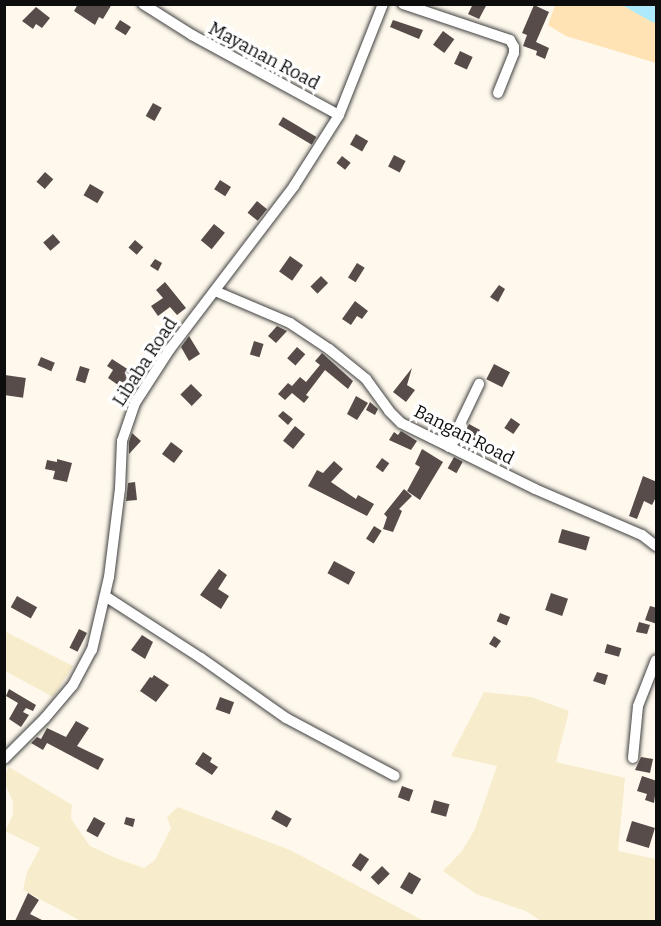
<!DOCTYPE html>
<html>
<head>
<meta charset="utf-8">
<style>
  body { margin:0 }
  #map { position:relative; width:661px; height:926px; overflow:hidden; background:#fff9ed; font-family:Bitter,serif }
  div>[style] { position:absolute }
  .farmland>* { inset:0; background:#f7eccb }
  .sand>* { inset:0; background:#ffe3b5 }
  .water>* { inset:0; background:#adeafb }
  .building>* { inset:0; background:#574c49; transform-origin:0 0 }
  .roads { filter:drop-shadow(0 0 2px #404040) drop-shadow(0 0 2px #404040) }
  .minor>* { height:10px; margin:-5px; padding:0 5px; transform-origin:5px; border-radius:5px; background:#fff }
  span { translate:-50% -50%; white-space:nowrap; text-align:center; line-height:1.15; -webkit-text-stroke:6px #fff; paint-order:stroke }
  .street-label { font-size:18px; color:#0d0d0d }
  .frame { position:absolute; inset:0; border:6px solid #0d0d0d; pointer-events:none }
</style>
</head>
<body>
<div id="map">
  <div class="farmland">
    <i style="clip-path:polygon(4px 631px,73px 666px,53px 697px,5px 671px)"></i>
    <i style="clip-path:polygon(484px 692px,531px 697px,569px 711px,556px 762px,625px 778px,618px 851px,656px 859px,656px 921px,541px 921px,526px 911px,476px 894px,443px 871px,462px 851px,475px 829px,497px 766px,451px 756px)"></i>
    <i style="clip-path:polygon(9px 767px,72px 805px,71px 819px,90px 846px,118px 859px,144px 868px,155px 860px,171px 828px,167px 817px,178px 807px,290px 850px,424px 921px,81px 921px,23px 890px,27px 872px,40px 848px,5px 831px,13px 815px,13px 802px,5px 784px,5px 774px)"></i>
  </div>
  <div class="sand">
    <i style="clip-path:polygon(555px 5px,622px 5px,656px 23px,656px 63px,566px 36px,548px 25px)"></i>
  </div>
  <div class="water">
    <i style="clip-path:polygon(622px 5px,656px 5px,656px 23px,652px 22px)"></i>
  </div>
  <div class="building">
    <i style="clip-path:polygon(78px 4px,112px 4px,103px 19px,99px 17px,95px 25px,74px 11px)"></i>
    <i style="clip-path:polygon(473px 4px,487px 4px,479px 19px,468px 14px)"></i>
    <i style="clip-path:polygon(534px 5px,549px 12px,536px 42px,549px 48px,545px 59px,536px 55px,537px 51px,523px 46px,527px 35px,522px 33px)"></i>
    <i style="clip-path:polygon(36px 7px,50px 18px,42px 28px,36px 24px,33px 29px,22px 21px)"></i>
    <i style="left:120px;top:20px;width:13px;height:10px;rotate:32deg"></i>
    <i style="clip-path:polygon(393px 20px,423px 30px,419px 39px,390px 27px)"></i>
    <i style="left:443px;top:31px;width:14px;height:17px;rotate:36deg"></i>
    <i style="left:460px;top:51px;width:14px;height:14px;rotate:25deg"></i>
    <i style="left:153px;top:103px;width:10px;height:15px;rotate:29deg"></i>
    <i style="left:283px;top:117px;width:39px;height:9px;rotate:31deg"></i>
    <i style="left:356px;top:134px;width:14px;height:12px;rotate:30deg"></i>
    <i style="left:394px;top:155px;width:13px;height:13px;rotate:27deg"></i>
    <i style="left:342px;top:156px;width:11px;height:9px;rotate:38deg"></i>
    <i style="left:45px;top:172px;width:11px;height:13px;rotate:41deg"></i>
    <i style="left:220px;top:180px;width:13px;height:11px;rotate:32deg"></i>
    <i style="left:90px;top:184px;width:16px;height:13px;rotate:30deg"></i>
    <i style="left:257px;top:201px;width:13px;height:15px;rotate:39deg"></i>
    <i style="left:214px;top:224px;width:14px;height:21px;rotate:39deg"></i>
    <i style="left:53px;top:234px;width:11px;height:13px;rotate:49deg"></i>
    <i style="left:135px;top:240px;width:11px;height:10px;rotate:41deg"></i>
    <i style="left:290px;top:256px;width:16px;height:19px;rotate:35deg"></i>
    <i style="clip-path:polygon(155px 259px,162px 263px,158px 271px,150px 266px)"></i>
    <i style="left:357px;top:263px;width:9px;height:17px;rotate:32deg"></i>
    <i style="left:321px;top:276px;width:10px;height:15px;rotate:45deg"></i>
    <i style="clip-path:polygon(165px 282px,186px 308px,177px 315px,170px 307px,158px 316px,151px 306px,163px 298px,156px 290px)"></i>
    <i style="clip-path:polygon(499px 285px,505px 289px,498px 302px,490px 297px)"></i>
    <i style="clip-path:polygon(355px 301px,368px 311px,362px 319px,357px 316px,351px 325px,342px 319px)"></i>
    <i style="clip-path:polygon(277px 326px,287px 331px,276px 343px,268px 336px)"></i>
    <i style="clip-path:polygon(189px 336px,200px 354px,189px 361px,181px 347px)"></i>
    <i style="left:254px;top:341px;width:10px;height:14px;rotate:17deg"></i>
    <i style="left:297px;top:347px;width:11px;height:15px;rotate:41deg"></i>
    <i style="clip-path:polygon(322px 353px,353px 381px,348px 389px,325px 370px,306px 395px,309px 397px,304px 403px,292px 393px,285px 400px,278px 394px,288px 383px,292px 386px,300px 377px,306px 382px,320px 365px,315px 361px)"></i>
    <i style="left:41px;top:357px;width:15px;height:9px;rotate:23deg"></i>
    <i style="clip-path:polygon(112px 359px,132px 372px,124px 383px,120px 381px,118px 385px,108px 378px,113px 370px,107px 366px)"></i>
    <i style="left:494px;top:364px;width:18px;height:17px;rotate:27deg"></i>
    <i style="left:80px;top:366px;width:10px;height:15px;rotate:17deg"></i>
    <i style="clip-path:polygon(412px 368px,407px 385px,415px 390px,406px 402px,393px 392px)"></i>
    <i style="left:5px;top:375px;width:21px;height:20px;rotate:8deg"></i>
    <i style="left:191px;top:384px;width:16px;height:15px;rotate:45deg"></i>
    <i style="clip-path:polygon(356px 396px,368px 403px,357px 420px,347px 414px)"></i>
    <i style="clip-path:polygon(370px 402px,378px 409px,375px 415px,366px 410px)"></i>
    <i style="clip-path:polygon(283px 411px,293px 419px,288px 425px,278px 416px)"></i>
    <i style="left:511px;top:418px;width:11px;height:12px;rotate:34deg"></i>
    <i style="clip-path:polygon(469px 424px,482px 431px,470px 449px,459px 443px)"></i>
    <i style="left:295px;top:426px;width:13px;height:19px;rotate:39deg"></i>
    <i style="clip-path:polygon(401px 431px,417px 441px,411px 450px,389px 440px,394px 432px,398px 435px)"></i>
    <i style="clip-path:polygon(132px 433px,141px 441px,129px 454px,129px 442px)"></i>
    <i style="left:171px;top:442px;width:15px;height:15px;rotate:37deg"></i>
    <i style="clip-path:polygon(422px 449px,443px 462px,420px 500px,407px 491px,420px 467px,415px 464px)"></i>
    <i style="left:454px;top:457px;width:10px;height:13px;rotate:29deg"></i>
    <i style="left:382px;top:458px;width:9px;height:11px;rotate:36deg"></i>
    <i style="clip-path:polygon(57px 459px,72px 463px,67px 482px,53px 479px,55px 471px,45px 469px,47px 460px,57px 462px)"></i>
    <i style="clip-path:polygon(334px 461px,343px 469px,331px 482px,356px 499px,358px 495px,374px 504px,367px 516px,308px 486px,317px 470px,323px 473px)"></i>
    <i style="clip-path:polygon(643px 476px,657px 482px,657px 495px,652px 505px,644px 501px,637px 519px,629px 516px)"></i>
    <i style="clip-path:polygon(135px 482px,137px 500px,126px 501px,128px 483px)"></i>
    <i style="clip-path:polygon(404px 489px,412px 496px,399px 509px,402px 511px,393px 532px,383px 529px,387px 517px,384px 514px)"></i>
    <i style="left:374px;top:526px;width:9px;height:15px;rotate:32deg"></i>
    <i style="left:562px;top:529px;width:29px;height:14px;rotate:16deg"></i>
    <i style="left:334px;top:561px;width:24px;height:14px;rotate:28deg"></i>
    <i style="clip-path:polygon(219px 569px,227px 575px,218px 589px,229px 596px,221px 609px,200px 595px)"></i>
    <i style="left:551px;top:593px;width:18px;height:18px;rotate:19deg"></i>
    <i style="left:17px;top:596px;width:23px;height:13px;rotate:29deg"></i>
    <i style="clip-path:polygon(650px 606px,657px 608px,657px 624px,645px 620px)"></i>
    <i style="left:500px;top:613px;width:11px;height:9px;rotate:22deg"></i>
    <i style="clip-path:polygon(639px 622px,650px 625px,647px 634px,636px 632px)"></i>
    <i style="left:79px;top:629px;width:9px;height:21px;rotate:27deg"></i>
    <i style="clip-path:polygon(142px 635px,153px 642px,145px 659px,131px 650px)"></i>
    <i style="clip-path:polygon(494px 636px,501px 641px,496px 648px,489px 644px)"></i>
    <i style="left:607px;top:644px;width:15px;height:9px;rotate:16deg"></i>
    <i style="clip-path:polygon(597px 672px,608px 675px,605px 685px,593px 681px)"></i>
    <i style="clip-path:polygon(154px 675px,169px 685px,156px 702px,140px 691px,150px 677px,152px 678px)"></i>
    <i style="clip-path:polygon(9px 689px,36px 705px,33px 711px,26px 708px,23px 712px,29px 715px,21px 727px,9px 719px,18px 703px,6px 696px)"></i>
    <i style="left:220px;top:697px;width:15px;height:13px;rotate:20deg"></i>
    <i style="clip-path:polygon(76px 721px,89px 728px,77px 746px,104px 759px,98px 770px,47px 743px,43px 750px,31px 743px,37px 737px,41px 739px,47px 728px,66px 737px)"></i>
    <i style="clip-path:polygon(203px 752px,212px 758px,210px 762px,218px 767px,212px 775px,195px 764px)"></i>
    <i style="clip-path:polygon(641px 757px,653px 759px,650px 773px,635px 770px)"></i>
    <i style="clip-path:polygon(642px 776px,657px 781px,654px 803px,645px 800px,647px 794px,637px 791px)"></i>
    <i style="left:402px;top:786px;width:12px;height:12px;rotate:20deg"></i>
    <i style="left:434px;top:800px;width:16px;height:13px;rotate:15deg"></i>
    <i style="left:276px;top:810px;width:18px;height:10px;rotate:29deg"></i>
    <i style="left:94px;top:817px;width:13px;height:16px;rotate:29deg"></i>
    <i style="clip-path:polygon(126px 817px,135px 819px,133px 827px,124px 824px)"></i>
    <i style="left:632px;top:821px;width:24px;height:21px;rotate:17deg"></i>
    <i style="left:360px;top:853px;width:11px;height:15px;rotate:34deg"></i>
    <i style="left:382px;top:866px;width:11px;height:16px;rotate:45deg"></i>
    <i style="left:409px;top:872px;width:14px;height:18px;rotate:30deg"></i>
    <i style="clip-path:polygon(28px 893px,39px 900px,30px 914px,44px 921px,15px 921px)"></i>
  </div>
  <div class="roads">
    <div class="minor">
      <i style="left:143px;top:4px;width:58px;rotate:32.3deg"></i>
      <i style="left:192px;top:35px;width:167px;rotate:28.6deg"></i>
      <i style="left:403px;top:4px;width:113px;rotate:18.6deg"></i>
      <i style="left:510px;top:40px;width:8px;rotate:60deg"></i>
      <i style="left:514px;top:47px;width:6px;rotate:90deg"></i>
      <i style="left:514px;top:53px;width:43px;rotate:111.8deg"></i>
      <i style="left:215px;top:291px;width:82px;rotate:23.1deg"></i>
      <i style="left:290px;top:323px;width:47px;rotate:33.7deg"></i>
      <i style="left:329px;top:349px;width:48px;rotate:39deg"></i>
      <i style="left:366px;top:379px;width:39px;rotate:54deg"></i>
      <i style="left:389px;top:411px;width:17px;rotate:45deg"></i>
      <i style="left:401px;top:423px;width:149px;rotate:26.2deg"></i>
      <i style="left:535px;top:489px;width:116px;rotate:23.3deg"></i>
      <i style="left:642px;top:535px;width:18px;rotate:38deg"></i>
      <i style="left:449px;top:447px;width:70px;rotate:-64.5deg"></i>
      <i style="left:105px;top:596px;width:114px;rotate:32.9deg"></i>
      <i style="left:201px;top:658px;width:104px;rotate:35.2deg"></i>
      <i style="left:286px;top:718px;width:123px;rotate:28deg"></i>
      <i style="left:633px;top:758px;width:52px;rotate:-84.5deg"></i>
      <i style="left:638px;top:706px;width:49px;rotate:-68.6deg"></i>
      <i style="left:4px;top:759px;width:58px;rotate:-45deg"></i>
      <i style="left:45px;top:718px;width:43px;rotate:-49.7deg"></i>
      <i style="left:73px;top:685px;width:40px;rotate:-62deg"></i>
      <i style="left:92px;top:650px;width:75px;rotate:-76.9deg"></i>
      <i style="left:109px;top:577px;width:89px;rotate:-82.9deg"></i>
      <i style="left:120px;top:489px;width:48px;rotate:-87.6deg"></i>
      <i style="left:122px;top:441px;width:40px;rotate:-71.1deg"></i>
      <i style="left:135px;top:403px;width:64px;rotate:-57.1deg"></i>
      <i style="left:170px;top:349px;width:205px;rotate:-52.7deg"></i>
      <i style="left:294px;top:186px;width:84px;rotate:-57.6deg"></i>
      <i style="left:339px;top:115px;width:119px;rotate:-68.4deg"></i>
    </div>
  </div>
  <div class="street-label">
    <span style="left:264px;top:56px;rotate:28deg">Mayanan Road</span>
    <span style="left:145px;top:362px;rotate:-57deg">Libaba Road</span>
    <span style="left:464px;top:435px;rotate:27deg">Bangan Road</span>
  </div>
  <div class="frame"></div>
</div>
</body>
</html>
